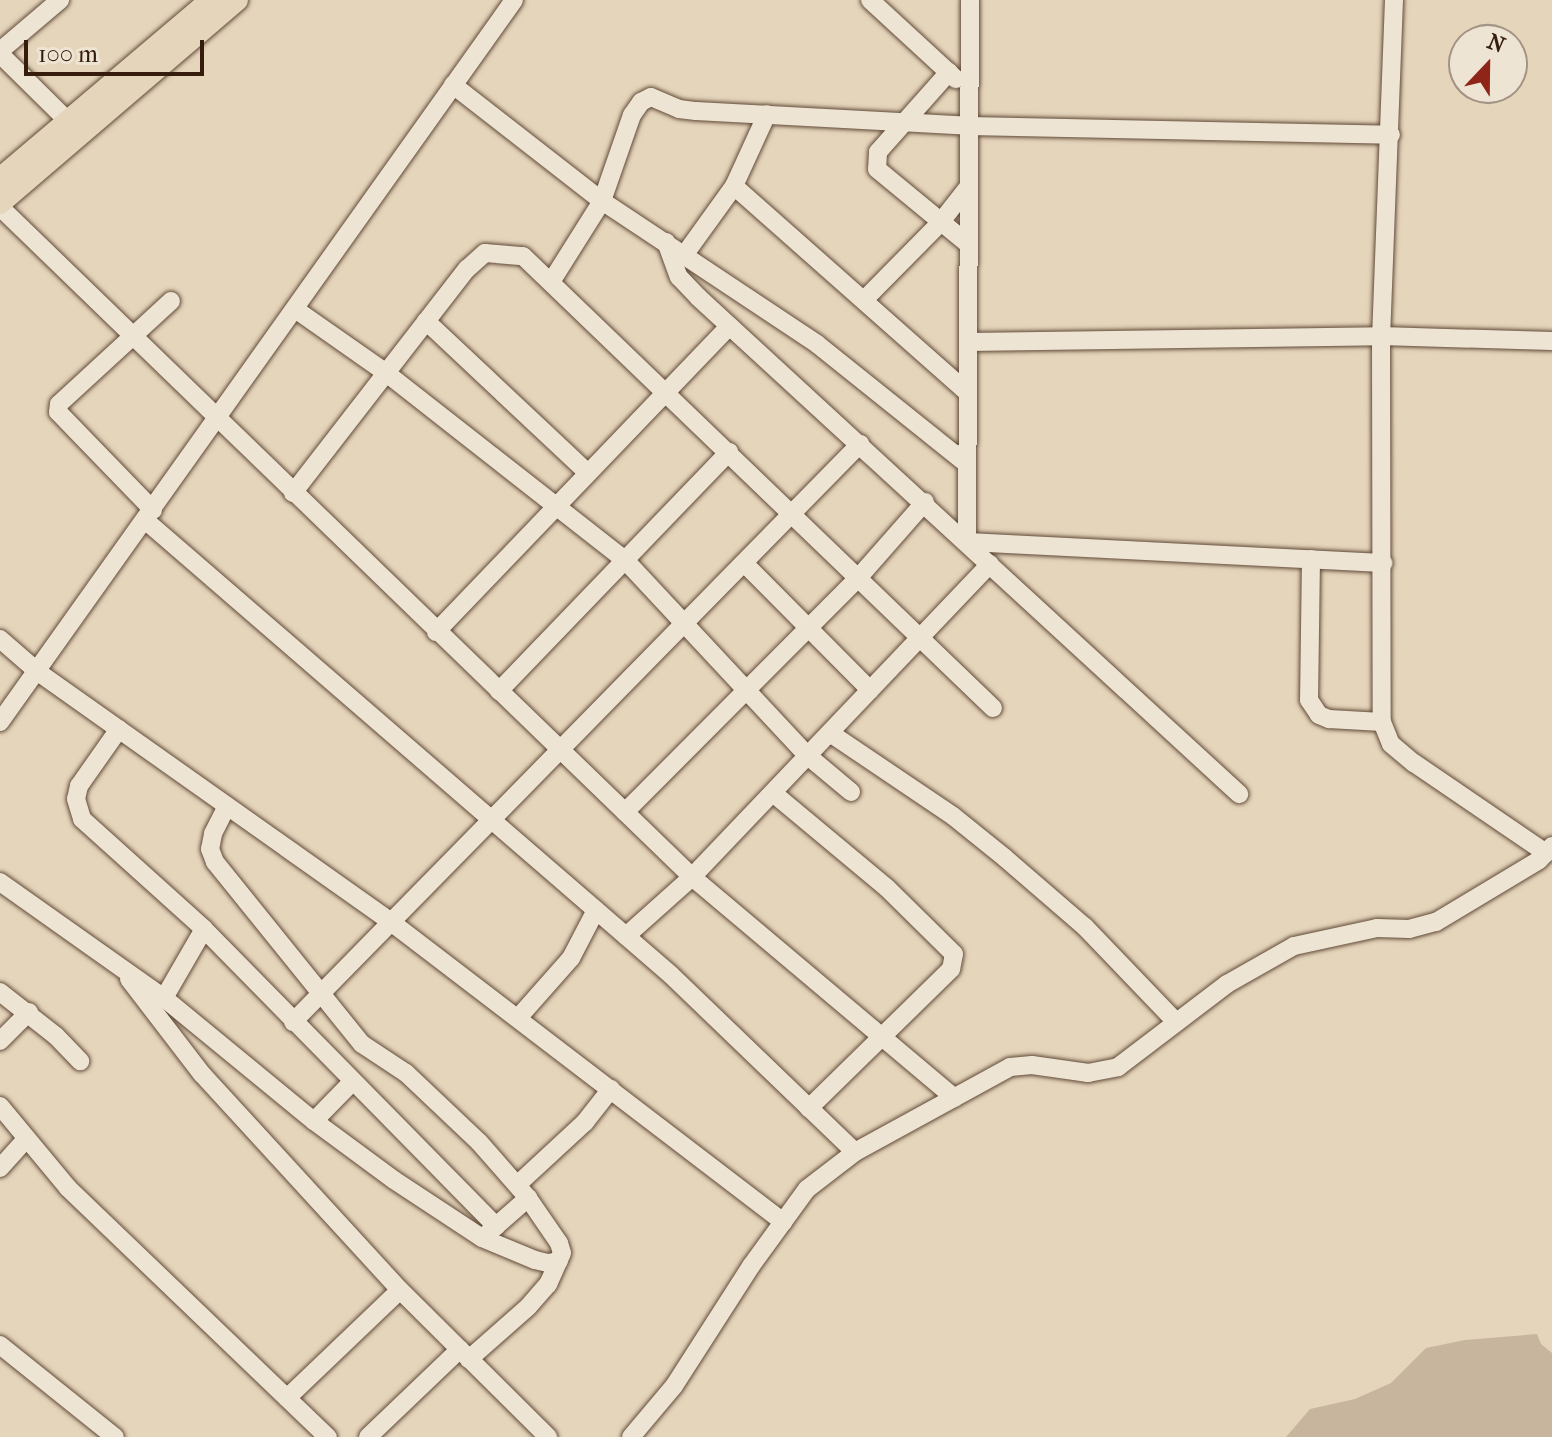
<!DOCTYPE html>
<html>
<head>
<meta charset="utf-8">
<style>
  body { margin:0 }
  #map { position:relative; width:1552px; height:1437px; overflow:hidden; background:#e5d5bb; font-family:"IM FELL French Canon",serif }
  div>[style] { position:absolute }
  .green>* { inset:0; background:#c7b69d }
  .roads { filter:drop-shadow(0 0 2px #614a38) drop-shadow(0 0 2px #614a38) }
  .minor>* { height:18px; margin:-9px; padding:0 9px; transform-origin:9px; border-radius:9px; background:#eee4d3 }
  .major>* { height:22px; margin:-11px; padding:0 11px; transform-origin:11px; border-radius:11px; background:#e5d5bb }
  span { translate:-50% -50%; white-space:nowrap; text-align:center; line-height:1.15; -webkit-text-stroke:6px #eee4d3; paint-order:stroke }
  .north { position:absolute; left:1448px; top:24px; width:80px; height:80px; box-sizing:border-box; background:#eee4d3; border:2px solid #a49484; border-radius:50%; rotate:22deg; font-size:22px; font-weight:700; line-height:32px; text-align:center; color:#351c0d }
  .north::after { content:''; display:block; margin:auto; width:28px; height:36px; background:#8f2418; clip-path:polygon(50% 0,100% 100%,50% 72%,0 100%) }
  .scale { position:absolute; left:24px; top:40px; width:180px; height:36px; box-sizing:border-box; border:4px solid #351c0d; border-top:0; padding-left:10px; font-size:24px; line-height:28px; white-space:nowrap; color:#351c0d; -webkit-text-stroke:6px #eee4d3; paint-order:stroke }
</style>
</head>
<body>
<div id="map">
  <div class="green">
    <i style="clip-path:polygon(1537px 1334px,1541px 1344px,1552px 1353px,1552px 1437px,1286px 1437px,1310px 1409px,1355px 1399px,1391px 1383px,1426px 1348px,1465px 1340px)"></i>
  </div>
  <div class="roads">
    <div class="minor">
      <i style="left:870px;top:0;width:117px;rotate:42.6deg"></i>
      <i style="left:970px;top:0;width:542px;rotate:90.32deg"></i>
      <i style="left:967px;top:542px;width:417px;rotate:2.9deg"></i>
      <i style="left:1394px;top:0;width:336px;rotate:92.2deg"></i>
      <i style="left:1381px;top:336px;width:386px;rotate:89.9deg"></i>
      <i style="left:1382px;top:722px;width:24px;rotate:68deg"></i>
      <i style="left:1391px;top:744px;width:30px;rotate:40deg"></i>
      <i style="left:1414px;top:763px;width:160px;rotate:34.3deg"></i>
      <i style="left:0;top:51px;width:79px;rotate:-40.4deg"></i>
      <i style="left:0;top:54px;width:98px;rotate:44.6deg"></i>
      <i style="left:949px;top:72px;width:107px;rotate:131.6deg"></i>
      <i style="left:878px;top:152px;width:17px;rotate:93deg"></i>
      <i style="left:877px;top:169px;width:118px;rotate:39.5deg"></i>
      <i style="left:453px;top:85px;width:189px;rotate:37.9deg"></i>
      <i style="left:602px;top:201px;width:258px;rotate:33.6deg"></i>
      <i style="left:817px;top:344px;width:192px;rotate:38.7deg"></i>
      <i style="left:734px;top:186px;width:312px;rotate:41.5deg"></i>
      <i style="left:0;top:207px;width:963px;rotate:44.07deg"></i>
      <i style="left:692px;top:877px;width:343px;rotate:40.1deg"></i>
      <i style="left:666px;top:242px;width:37px;rotate:70deg"></i>
      <i style="left:679px;top:277px;width:28px;rotate:46deg"></i>
      <i style="left:698px;top:297px;width:735px;rotate:42.57deg"></i>
      <i style="left:685px;top:254px;width:84px;rotate:-54.2deg"></i>
      <i style="left:734px;top:186px;width:79px;rotate:-65.4deg"></i>
      <i style="left:551px;top:282px;width:96px;rotate:-57.8deg"></i>
      <i style="left:602px;top:201px;width:91px;rotate:-70.8deg"></i>
      <i style="left:632px;top:115px;width:16px;rotate:-55deg"></i>
      <i style="left:641px;top:102px;width:11px;rotate:-27deg"></i>
      <i style="left:651px;top:97px;width:30px;rotate:23deg"></i>
      <i style="left:679px;top:109px;width:17px;rotate:7deg"></i>
      <i style="left:696px;top:111px;width:273px;rotate:3.1deg"></i>
      <i style="left:969px;top:126px;width:422px;rotate:1.2deg"></i>
      <i style="left:865px;top:299px;width:107px;rotate:-45.4deg"></i>
      <i style="left:940px;top:223px;width:47px;rotate:-51.9deg"></i>
      <i style="left:295px;top:309px;width:110px;rotate:35deg"></i>
      <i style="left:385px;top:372px;width:305px;rotate:38.1deg"></i>
      <i style="left:625px;top:560px;width:268px;rotate:47deg"></i>
      <i style="left:808px;top:756px;width:56px;rotate:39.9deg"></i>
      <i style="left:426px;top:321px;width:222px;rotate:43.2deg"></i>
      <i style="left:968px;top:342px;width:413px;rotate:-0.8deg"></i>
      <i style="left:1381px;top:336px;width:171px;rotate:1.7deg"></i>
      <i style="left:293px;top:493px;width:284px;rotate:-52.2deg"></i>
      <i style="left:467px;top:269px;width:24px;rotate:-42deg"></i>
      <i style="left:485px;top:253px;width:38px;rotate:5deg"></i>
      <i style="left:523px;top:256px;width:652px;rotate:43.88deg"></i>
      <i style="left:153px;top:510px;width:136px;rotate:-134.1deg"></i>
      <i style="left:58px;top:412px;width:8px;rotate:-83deg"></i>
      <i style="left:59px;top:404px;width:152px;rotate:-42.6deg"></i>
      <i style="left:145px;top:520px;width:695px;rotate:40.86deg"></i>
      <i style="left:671px;top:975px;width:255px;rotate:43.9deg"></i>
      <i style="left:1311px;top:559px;width:141px;rotate:90.8deg"></i>
      <i style="left:1309px;top:700px;width:18px;rotate:56deg"></i>
      <i style="left:1319px;top:715px;width:11px;rotate:22deg"></i>
      <i style="left:1329px;top:719px;width:53px;rotate:3.2deg"></i>
      <i style="left:744px;top:563px;width:179px;rotate:45.2deg"></i>
      <i style="left:436px;top:632px;width:424px;rotate:-46.2deg"></i>
      <i style="left:0;top:639px;width:50px;rotate:41deg"></i>
      <i style="left:38px;top:672px;width:433px;rotate:35.3deg"></i>
      <i style="left:391px;top:922px;width:494px;rotate:37.4deg"></i>
      <i style="left:499px;top:691px;width:332px;rotate:-46.1deg"></i>
      <i style="left:0;top:722px;width:886px;rotate:-54.55deg"></i>
      <i style="left:119px;top:729px;width:70px;rotate:125.1deg"></i>
      <i style="left:79px;top:786px;width:13px;rotate:103deg"></i>
      <i style="left:76px;top:799px;width:21px;rotate:73deg"></i>
      <i style="left:82px;top:819px;width:164px;rotate:42deg"></i>
      <i style="left:204px;top:929px;width:417px;rotate:45.5deg"></i>
      <i style="left:830px;top:733px;width:148px;rotate:34deg"></i>
      <i style="left:953px;top:816px;width:67px;rotate:38.9deg"></i>
      <i style="left:1005px;top:858px;width:106px;rotate:40.8deg"></i>
      <i style="left:1085px;top:927px;width:132px;rotate:46.2deg"></i>
      <i style="left:773px;top:793px;width:148px;rotate:39.8deg"></i>
      <i style="left:887px;top:888px;width:94px;rotate:44.6deg"></i>
      <i style="left:954px;top:954px;width:15px;rotate:101deg"></i>
      <i style="left:951px;top:969px;width:199px;rotate:135.6deg"></i>
      <i style="left:227px;top:806px;width:31px;rotate:117deg"></i>
      <i style="left:213px;top:834px;width:15px;rotate:101deg"></i>
      <i style="left:210px;top:849px;width:14px;rotate:69deg"></i>
      <i style="left:215px;top:862px;width:234px;rotate:51.1deg"></i>
      <i style="left:362px;top:1044px;width:53px;rotate:33.4deg"></i>
      <i style="left:406px;top:1073px;width:100px;rotate:43.4deg"></i>
      <i style="left:479px;top:1142px;width:74px;rotate:48.8deg"></i>
      <i style="left:528px;top:1198px;width:55px;rotate:55.4deg"></i>
      <i style="left:559px;top:1243px;width:10px;rotate:73deg"></i>
      <i style="left:562px;top:1253px;width:34px;rotate:114deg"></i>
      <i style="left:548px;top:1284px;width:30px;rotate:131deg"></i>
      <i style="left:528px;top:1307px;width:79px;rotate:138.6deg"></i>
      <i style="left:625px;top:812px;width:332px;rotate:-45.1deg"></i>
      <i style="left:859px;top:577px;width:100px;rotate:-48.7deg"></i>
      <i style="left:0;top:882px;width:201px;rotate:35.3deg"></i>
      <i style="left:164px;top:998px;width:194px;rotate:39.4deg"></i>
      <i style="left:314px;top:1121px;width:99px;rotate:36.4deg"></i>
      <i style="left:394px;top:1180px;width:105px;rotate:33.4deg"></i>
      <i style="left:482px;top:1238px;width:57px;rotate:22.5deg"></i>
      <i style="left:535px;top:1260px;width:13px;rotate:13deg"></i>
      <i style="left:548px;top:1263px;width:11px;rotate:-10deg"></i>
      <i style="left:626px;top:936px;width:89px;rotate:-41.8deg"></i>
      <i style="left:692px;top:877px;width:432px;rotate:-46.4deg"></i>
      <i style="left:129px;top:979px;width:120px;rotate:52.5deg"></i>
      <i style="left:202px;top:1074px;width:293px;rotate:47.5deg"></i>
      <i style="left:400px;top:1290px;width:209px;rotate:44.8deg"></i>
      <i style="left:0;top:992px;width:71px;rotate:38.2deg"></i>
      <i style="left:56px;top:1036px;width:35px;rotate:46deg"></i>
      <i style="left:164px;top:998px;width:80px;rotate:-59.9deg"></i>
      <i style="left:518px;top:1018px;width:80px;rotate:-48.5deg"></i>
      <i style="left:571px;top:958px;width:54px;rotate:-62.5deg"></i>
      <i style="left:293px;top:1022px;width:810px;rotate:-45.55deg"></i>
      <i style="left:0;top:1041px;width:41px;rotate:-45deg"></i>
      <i style="left:0;top:1106px;width:107px;rotate:50.3deg"></i>
      <i style="left:68px;top:1188px;width:360px;rotate:43.8deg"></i>
      <i style="left:314px;top:1121px;width:54px;rotate:-45.7deg"></i>
      <i style="left:0;top:1168px;width:39px;rotate:-48deg"></i>
      <i style="left:517px;top:1185px;width:93px;rotate:-42.8deg"></i>
      <i style="left:585px;top:1122px;width:42px;rotate:-51.8deg"></i>
      <i style="left:487px;top:1234px;width:55px;rotate:-41.3deg"></i>
      <i style="left:0;top:1345px;width:147px;rotate:38.7deg"></i>
      <i style="left:287px;top:1398px;width:156px;rotate:-43.7deg"></i>
      <i style="left:368px;top:1437px;width:127px;rotate:-43.7deg"></i>
      <i style="left:631px;top:1437px;width:67px;rotate:-49.9deg"></i>
      <i style="left:674px;top:1386px;width:143px;rotate:-57.3deg"></i>
      <i style="left:751px;top:1266px;width:95px;rotate:-54deg"></i>
      <i style="left:807px;top:1189px;width:61px;rotate:-37.6deg"></i>
      <i style="left:855px;top:1152px;width:177px;rotate:-28.7deg"></i>
      <i style="left:1010px;top:1067px;width:22px;rotate:-5deg"></i>
      <i style="left:1032px;top:1065px;width:57px;rotate:8.1deg"></i>
      <i style="left:1088px;top:1073px;width:31px;rotate:-11deg"></i>
      <i style="left:1118px;top:1067px;width:137px;rotate:-37.3deg"></i>
      <i style="left:1227px;top:984px;width:77px;rotate:-29.6deg"></i>
      <i style="left:1294px;top:946px;width:85px;rotate:-12.2deg"></i>
      <i style="left:1377px;top:928px;width:32px;rotate:2deg"></i>
      <i style="left:1409px;top:929px;width:28px;rotate:-15deg"></i>
      <i style="left:1436px;top:922px;width:120px;rotate:-31deg"></i>
      <i style="left:1539px;top:860px;width:19px;rotate:-47deg"></i>
    </div>
    <div class="major">
      <i style="left:0;top:179px;width:277px;rotate:-40.3deg"></i>
      <i style="left:0;top:203px;width:312px;rotate:-40.6deg"></i>
    </div>
  </div>
  <div class="north">N</div>
  <div class="scale">100 m</div>
</div>
</body>
</html>
